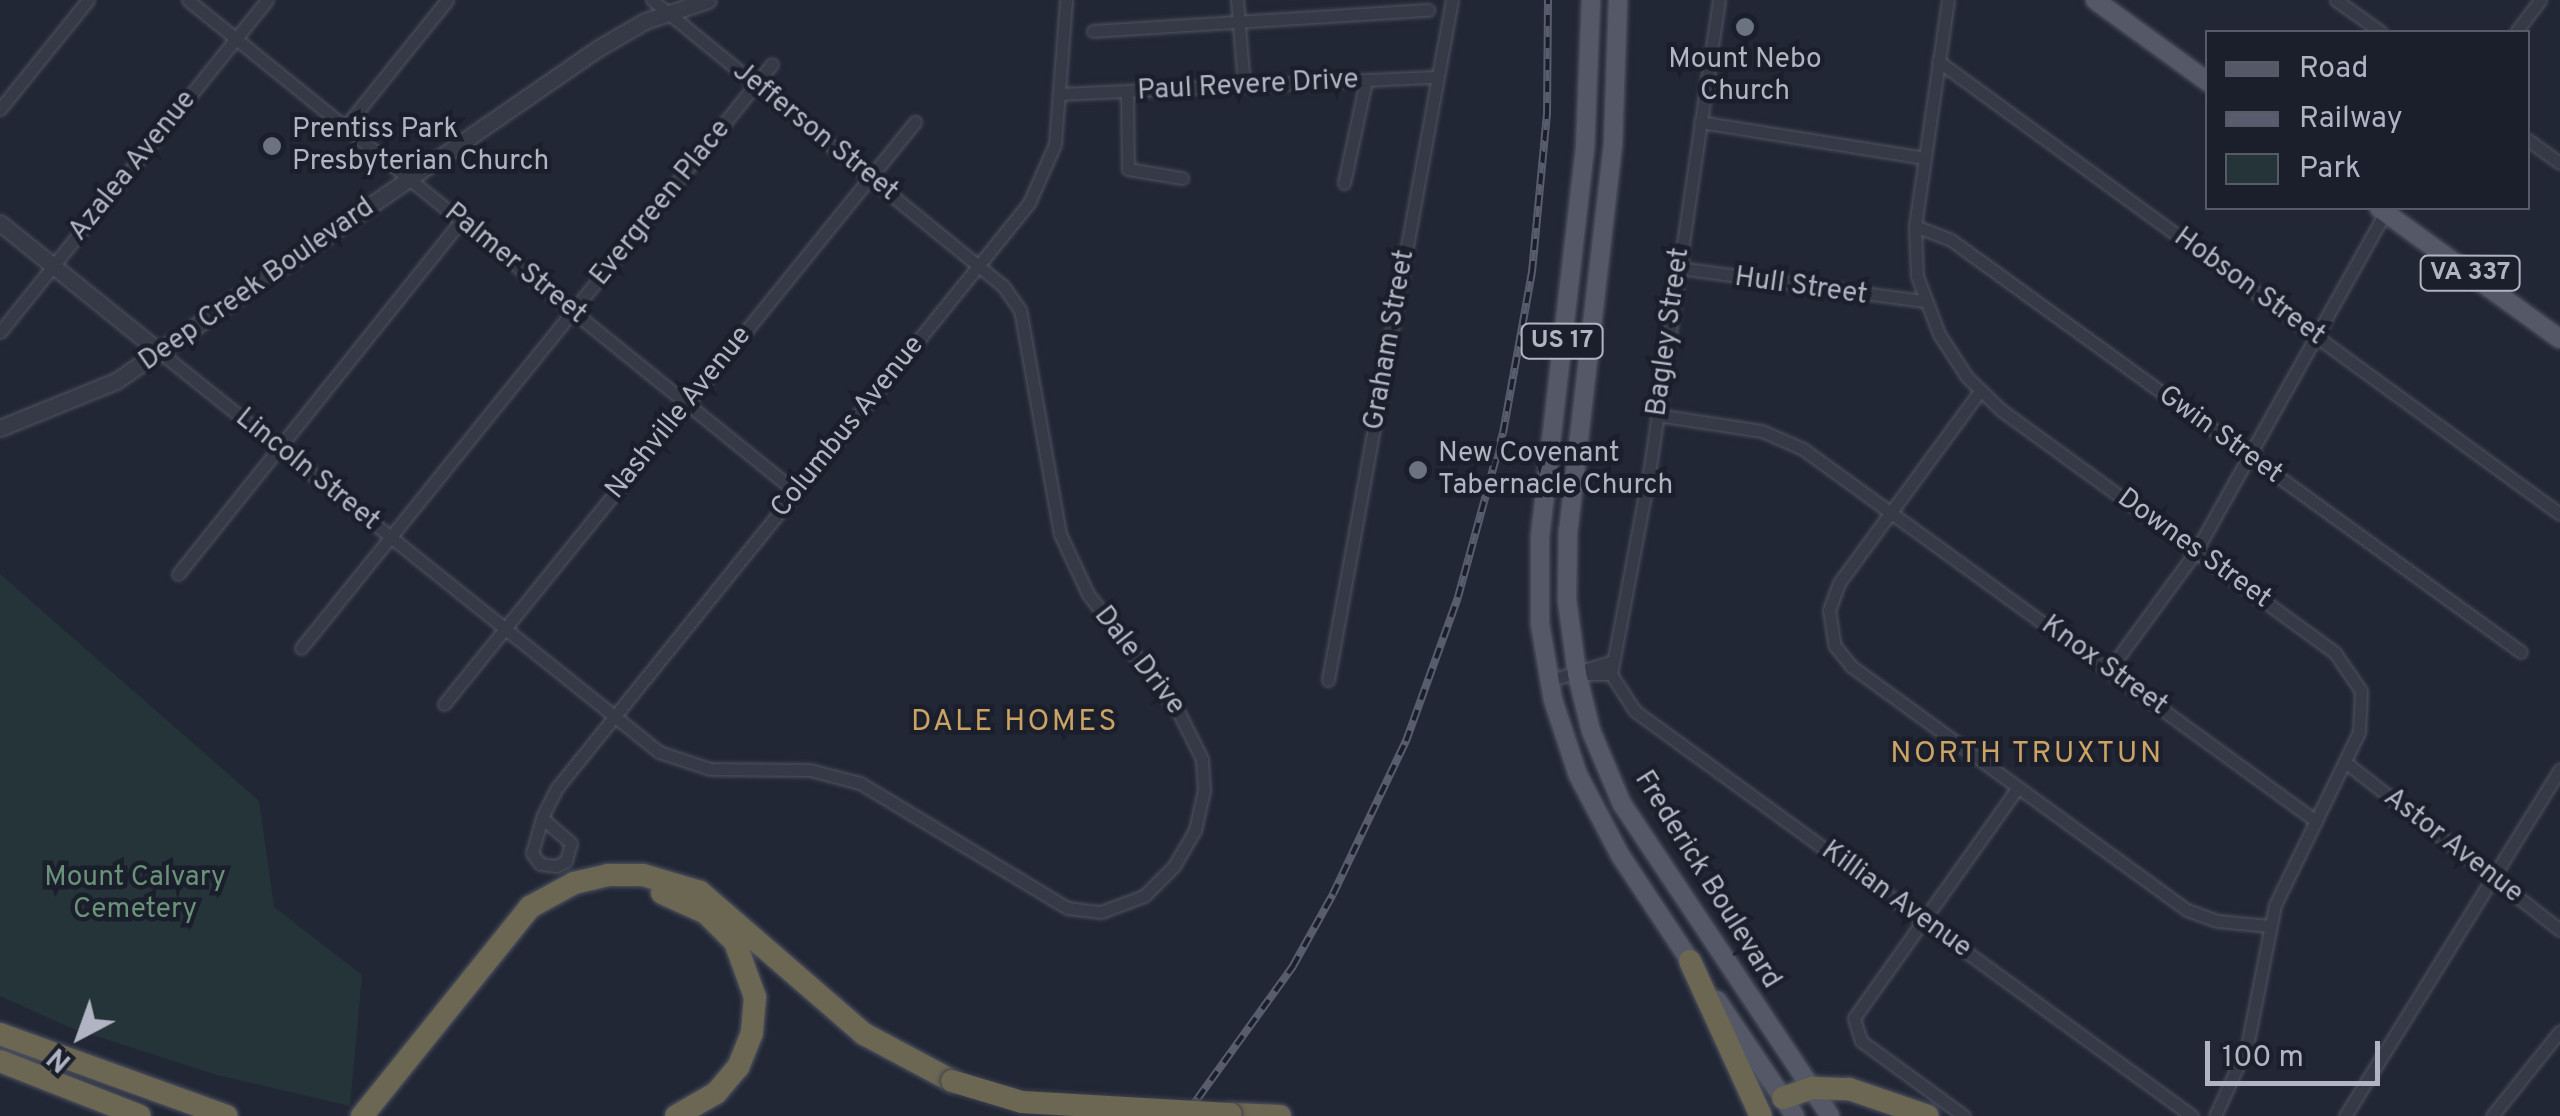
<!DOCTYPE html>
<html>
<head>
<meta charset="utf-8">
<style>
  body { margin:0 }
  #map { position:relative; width:2560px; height:1116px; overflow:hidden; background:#222736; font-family:Overpass,sans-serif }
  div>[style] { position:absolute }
  .green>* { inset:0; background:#253438 }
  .roads { filter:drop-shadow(0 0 2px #505461) drop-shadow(0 0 2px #505461) }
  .minor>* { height:11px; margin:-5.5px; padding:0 5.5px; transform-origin:5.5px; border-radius:5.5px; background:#363a47 }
  .tertiary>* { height:15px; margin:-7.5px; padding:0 7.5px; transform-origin:7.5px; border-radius:7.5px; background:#363a47 }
  .primary>* { height:18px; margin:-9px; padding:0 9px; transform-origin:9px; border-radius:9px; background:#545867 }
  .motorway>* { height:22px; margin:-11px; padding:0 11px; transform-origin:11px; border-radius:11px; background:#6c6753 }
  .rail>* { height:8px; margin-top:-4px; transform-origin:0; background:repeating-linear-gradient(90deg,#1b1f2b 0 11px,#585d6e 0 22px); box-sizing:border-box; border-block:2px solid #585d6e }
  .bridges { filter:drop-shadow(0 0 2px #3d414e) drop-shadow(0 0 2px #3d414e) }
  .motorway-bridge>* { height:22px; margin:-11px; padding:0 11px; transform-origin:11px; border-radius:11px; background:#6c6753 }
  .dots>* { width:28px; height:28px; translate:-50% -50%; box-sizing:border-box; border:5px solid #1b1f2b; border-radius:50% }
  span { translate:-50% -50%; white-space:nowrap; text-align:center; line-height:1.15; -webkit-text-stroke:9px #1b1f2b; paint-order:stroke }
  .shield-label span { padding:2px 8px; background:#1b1f2b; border:2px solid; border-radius:8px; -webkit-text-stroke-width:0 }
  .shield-label { font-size:25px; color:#b0b4c3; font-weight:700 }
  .poi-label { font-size:28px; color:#b0b4c3 }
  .left { translate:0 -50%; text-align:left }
  .street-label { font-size:28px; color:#b0b4c3 }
  .park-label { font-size:28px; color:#6a927a }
  .neighbourhood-label { font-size:30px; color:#caa365; letter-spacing:2.5px }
  .legend { position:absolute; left:2205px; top:30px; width:325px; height:180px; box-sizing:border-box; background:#1b1f2b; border:2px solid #575b68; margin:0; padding:12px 18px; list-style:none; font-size:30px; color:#b0b4c3 }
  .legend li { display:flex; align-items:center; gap:20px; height:50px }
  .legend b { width:50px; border:2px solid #575b68 }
  .north { position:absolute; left:30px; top:986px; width:100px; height:100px; -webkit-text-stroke:8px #1b1f2b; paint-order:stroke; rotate:221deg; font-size:28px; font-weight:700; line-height:40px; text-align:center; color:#b0b4c3 }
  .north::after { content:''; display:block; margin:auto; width:35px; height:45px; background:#b0b4c3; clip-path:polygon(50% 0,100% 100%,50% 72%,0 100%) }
  .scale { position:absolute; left:2205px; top:1041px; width:175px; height:45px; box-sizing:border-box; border:5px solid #b0b4c3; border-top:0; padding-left:12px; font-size:30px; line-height:35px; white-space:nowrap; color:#b0b4c3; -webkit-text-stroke:8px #1b1f2b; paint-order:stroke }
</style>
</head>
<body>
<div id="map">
  <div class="green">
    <i style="clip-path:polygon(0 574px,259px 801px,274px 907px,362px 975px,350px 1106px,217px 1075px,71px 1028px,0 996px)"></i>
  </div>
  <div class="roads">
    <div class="minor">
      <i style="left:188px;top:0;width:781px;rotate:38.97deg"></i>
      <i style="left:1237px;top:0;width:86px;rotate:85.3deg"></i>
      <i style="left:1719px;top:0;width:478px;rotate:98.4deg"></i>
      <i style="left:1649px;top:473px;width:205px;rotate:100.7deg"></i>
      <i style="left:1611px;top:674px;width:44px;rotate:57deg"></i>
      <i style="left:1635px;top:711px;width:689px;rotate:36.02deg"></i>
      <i style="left:1948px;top:0;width:228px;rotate:98.3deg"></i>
      <i style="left:1915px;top:226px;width:50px;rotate:87.7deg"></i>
      <i style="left:1917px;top:276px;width:62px;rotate:69.2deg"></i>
      <i style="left:1939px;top:334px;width:51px;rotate:56.9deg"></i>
      <i style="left:1967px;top:377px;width:47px;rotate:44.1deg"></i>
      <i style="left:2001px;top:410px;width:413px;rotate:36deg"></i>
      <i style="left:2335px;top:653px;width:46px;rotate:55.6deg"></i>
      <i style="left:2361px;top:691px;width:41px;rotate:92.8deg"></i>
      <i style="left:2359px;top:732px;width:192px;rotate:115.9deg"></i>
      <i style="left:2275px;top:905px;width:144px;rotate:101.2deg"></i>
      <i style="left:2247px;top:1046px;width:77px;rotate:114.6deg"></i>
      <i style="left:2336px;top:0;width:55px;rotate:35.4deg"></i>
      <i style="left:1093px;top:31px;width:336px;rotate:-3.6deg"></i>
      <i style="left:2516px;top:32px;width:40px;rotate:-53deg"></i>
      <i style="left:1938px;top:61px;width:769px;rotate:36.07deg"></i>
      <i style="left:1127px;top:91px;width:78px;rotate:89.3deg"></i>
      <i style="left:1128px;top:169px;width:55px;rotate:9.5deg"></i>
      <i style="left:1059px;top:94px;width:379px;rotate:-2.6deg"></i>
      <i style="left:0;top:109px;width:140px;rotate:-51.1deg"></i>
      <i style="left:1700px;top:122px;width:227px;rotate:9.1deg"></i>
      <i style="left:345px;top:127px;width:163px;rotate:-51.2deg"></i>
      <i style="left:2528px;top:140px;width:39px;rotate:36deg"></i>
      <i style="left:1344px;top:183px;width:105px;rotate:-77.9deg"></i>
      <i style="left:1915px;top:226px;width:39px;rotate:21deg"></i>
      <i style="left:1951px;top:240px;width:703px;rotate:35.86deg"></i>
      <i style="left:1679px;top:268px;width:247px;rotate:7.7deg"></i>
      <i style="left:0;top:332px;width:426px;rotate:-51.2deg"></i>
      <i style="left:161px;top:353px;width:638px;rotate:38.7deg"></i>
      <i style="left:659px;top:752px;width:54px;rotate:18.4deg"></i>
      <i style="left:710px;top:769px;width:100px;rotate:0.6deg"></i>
      <i style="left:810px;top:770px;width:52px;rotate:14.6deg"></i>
      <i style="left:860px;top:783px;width:242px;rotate:31.1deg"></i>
      <i style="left:1067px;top:908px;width:34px;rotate:7deg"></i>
      <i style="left:1101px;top:912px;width:46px;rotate:-20.4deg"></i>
      <i style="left:1144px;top:896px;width:42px;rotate:-45deg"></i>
      <i style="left:1174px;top:866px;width:42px;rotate:-59.7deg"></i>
      <i style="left:1195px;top:830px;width:41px;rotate:-77.3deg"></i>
      <i style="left:1204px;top:790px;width:31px;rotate:-94deg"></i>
      <i style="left:1202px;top:759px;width:51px;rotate:-116.6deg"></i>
      <i style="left:1179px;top:713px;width:150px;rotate:-127.4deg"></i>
      <i style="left:1088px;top:594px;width:66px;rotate:-115deg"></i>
      <i style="left:1060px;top:534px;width:228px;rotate:-100.1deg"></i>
      <i style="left:1020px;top:310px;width:29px;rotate:-125deg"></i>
      <i style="left:1003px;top:286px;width:453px;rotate:-140.8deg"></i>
      <i style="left:1980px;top:391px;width:238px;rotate:126.3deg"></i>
      <i style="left:1839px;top:583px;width:29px;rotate:110deg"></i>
      <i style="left:1829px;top:610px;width:36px;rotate:81deg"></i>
      <i style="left:1835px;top:646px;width:26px;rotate:51deg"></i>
      <i style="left:1851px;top:666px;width:415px;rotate:36deg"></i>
      <i style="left:2187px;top:910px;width:33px;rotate:20deg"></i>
      <i style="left:2218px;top:921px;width:51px;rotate:5.6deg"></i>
      <i style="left:1657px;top:415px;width:106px;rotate:8.7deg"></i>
      <i style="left:1762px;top:431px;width:45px;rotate:23.7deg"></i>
      <i style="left:1803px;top:449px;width:634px;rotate:35.95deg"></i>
      <i style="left:178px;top:574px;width:452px;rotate:-51.3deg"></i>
      <i style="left:301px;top:648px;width:750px;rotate:-51.11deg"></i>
      <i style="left:2109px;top:670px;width:147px;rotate:-53.8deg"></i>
      <i style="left:2196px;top:551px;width:393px;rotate:-60.8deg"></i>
      <i style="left:1577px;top:674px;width:34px"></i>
      <i style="left:1328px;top:680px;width:691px;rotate:-79.67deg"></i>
      <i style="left:1548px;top:681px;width:65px;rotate:-17deg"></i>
      <i style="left:444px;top:704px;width:749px;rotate:-51.02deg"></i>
      <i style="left:2345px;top:762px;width:273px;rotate:38deg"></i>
      <i style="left:542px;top:818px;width:38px;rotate:41deg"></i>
      <i style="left:571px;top:843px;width:19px;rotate:106deg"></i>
      <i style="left:566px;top:861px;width:11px;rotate:153deg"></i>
      <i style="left:556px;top:866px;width:16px;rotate:-173deg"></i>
      <i style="left:540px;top:864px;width:14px;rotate:-126deg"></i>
      <i style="left:532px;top:853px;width:36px;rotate:-74deg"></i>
      <i style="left:542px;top:818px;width:5px;rotate:-68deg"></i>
      <i style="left:544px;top:813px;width:27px;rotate:-63deg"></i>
      <i style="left:556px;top:789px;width:753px;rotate:-51.09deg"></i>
      <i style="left:1029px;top:203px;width:64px;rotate:-66.2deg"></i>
      <i style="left:1055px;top:144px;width:144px;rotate:-85.6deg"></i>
      <i style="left:1964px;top:1116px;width:127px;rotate:-143.9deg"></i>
      <i style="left:1861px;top:1041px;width:24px;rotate:-107deg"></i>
      <i style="left:1854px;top:1018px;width:283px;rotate:-54.6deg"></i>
      <i style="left:2345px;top:1116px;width:408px;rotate:-58.2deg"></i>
      <i style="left:2492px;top:1116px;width:109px;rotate:-51.3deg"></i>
    </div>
    <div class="tertiary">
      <i style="left:0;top:223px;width:207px;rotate:38.9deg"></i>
      <i style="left:0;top:428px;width:125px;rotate:-22.1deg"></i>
      <i style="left:116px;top:381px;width:584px;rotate:-34.61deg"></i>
      <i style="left:597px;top:49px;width:56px;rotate:-30.3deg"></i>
      <i style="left:645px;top:21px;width:66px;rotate:-18.4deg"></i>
    </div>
    <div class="primary">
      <i style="left:1591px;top:0;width:148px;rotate:92.3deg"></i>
      <i style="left:1585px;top:148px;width:392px;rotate:96.6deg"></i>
      <i style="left:1540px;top:537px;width:87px;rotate:90deg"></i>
      <i style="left:1540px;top:624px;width:77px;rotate:80.3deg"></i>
      <i style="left:1553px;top:700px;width:79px;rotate:71.6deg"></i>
      <i style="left:1578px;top:775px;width:90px;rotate:62.3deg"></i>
      <i style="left:1620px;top:855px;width:138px;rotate:56.5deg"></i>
      <i style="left:1618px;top:0;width:144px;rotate:92deg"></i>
      <i style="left:1613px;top:144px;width:389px;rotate:96.6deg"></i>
      <i style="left:1568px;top:530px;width:70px;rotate:90.8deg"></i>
      <i style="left:1567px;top:600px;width:75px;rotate:82.3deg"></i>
      <i style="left:1577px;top:674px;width:59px;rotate:76.2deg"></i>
      <i style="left:1591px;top:731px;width:79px;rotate:67deg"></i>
      <i style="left:1622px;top:804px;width:375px;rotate:56.3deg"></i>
      <i style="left:2095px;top:0;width:140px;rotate:36deg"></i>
      <i style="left:2379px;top:208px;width:223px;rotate:35.9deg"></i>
      <i style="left:1717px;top:1000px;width:140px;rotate:56.1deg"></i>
    </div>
    <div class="motorway">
      <i style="left:662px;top:893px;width:48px;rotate:24.4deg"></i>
      <i style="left:706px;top:913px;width:41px;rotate:45deg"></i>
      <i style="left:735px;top:942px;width:59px;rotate:70deg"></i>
      <i style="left:755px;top:997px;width:36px;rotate:95deg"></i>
      <i style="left:752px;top:1033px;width:37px;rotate:112deg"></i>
      <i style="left:738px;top:1067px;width:34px;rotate:130deg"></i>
      <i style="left:716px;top:1093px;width:46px;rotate:150.1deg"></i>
      <i style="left:1690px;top:961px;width:170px;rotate:65.4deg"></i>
      <i style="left:0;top:1034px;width:241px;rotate:19.9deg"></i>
      <i style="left:0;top:1061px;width:150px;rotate:21.4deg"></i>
      <i style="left:1783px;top:1098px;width:31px;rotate:-19deg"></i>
      <i style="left:1812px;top:1088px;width:37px;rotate:2deg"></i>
      <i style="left:1849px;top:1089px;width:83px;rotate:18.9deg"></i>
      <i style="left:1231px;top:1114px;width:49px;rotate:2.3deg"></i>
      <i style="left:362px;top:1116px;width:268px;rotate:-51.2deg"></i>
      <i style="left:530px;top:907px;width:50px;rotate:-28.6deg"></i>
      <i style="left:574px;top:883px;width:35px;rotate:-13deg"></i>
      <i style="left:608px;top:875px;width:35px"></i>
      <i style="left:643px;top:875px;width:59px;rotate:16.6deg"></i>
      <i style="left:700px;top:892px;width:217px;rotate:40.9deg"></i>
      <i style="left:864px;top:1034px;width:100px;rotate:28.1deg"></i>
    </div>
  </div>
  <div class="rail">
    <i style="left:1185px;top:1116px;width:185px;rotate:-54.2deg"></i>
    <i style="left:1293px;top:966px;width:82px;rotate:-60.9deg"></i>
    <i style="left:1333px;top:894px;width:170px;rotate:-64.5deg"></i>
    <i style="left:1406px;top:741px;width:153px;rotate:-70.1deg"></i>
    <i style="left:1458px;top:597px;width:170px;rotate:-74.7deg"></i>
    <i style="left:1503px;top:433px;width:164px;rotate:-79.8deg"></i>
    <i style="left:1532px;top:272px;width:159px;rotate:-84.6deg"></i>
    <i style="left:1547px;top:114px;width:114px;rotate:-89.5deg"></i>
  </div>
  <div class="bridges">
    <div class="motorway-bridge">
      <i style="left:952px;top:1081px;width:73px;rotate:16.7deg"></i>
      <i style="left:1022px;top:1102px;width:209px;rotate:3.3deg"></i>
    </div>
  </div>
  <div class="dots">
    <i style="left:1745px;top:27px;background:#6b7280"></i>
    <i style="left:272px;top:146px;background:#6b7280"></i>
    <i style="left:1418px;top:470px;background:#6b7280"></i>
  </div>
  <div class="shield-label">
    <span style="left:2470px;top:273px">VA 337</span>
    <span style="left:1562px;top:341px">US 17</span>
  </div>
  <div class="poi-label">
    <span style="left:1745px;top:76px">Mount Nebo<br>Church</span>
    <span class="left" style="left:292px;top:146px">Prentiss Park<br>Presbyterian Church</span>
    <span class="left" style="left:1438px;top:470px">New Covenant<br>Tabernacle Church</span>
  </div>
  <div class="street-label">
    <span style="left:1248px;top:86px;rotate:-3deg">Paul Revere Drive</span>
    <span style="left:815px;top:132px;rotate:39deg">Jefferson Street</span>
    <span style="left:133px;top:166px;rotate:-51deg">Azalea Avenue</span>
    <span style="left:661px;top:203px;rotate:-51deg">Evergreen Place</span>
    <span style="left:515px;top:264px;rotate:39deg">Palmer Street</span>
    <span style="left:257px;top:285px;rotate:-35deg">Deep Creek Boulevard</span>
    <span style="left:1801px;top:287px;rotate:8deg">Hull Street</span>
    <span style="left:2249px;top:287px;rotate:36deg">Hobson Street</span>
    <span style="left:1669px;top:332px;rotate:-82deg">Bagley Street</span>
    <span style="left:1390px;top:340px;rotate:-80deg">Graham Street</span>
    <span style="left:679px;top:413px;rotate:-51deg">Nashville Avenue</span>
    <span style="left:848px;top:427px;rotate:-51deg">Columbus Avenue</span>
    <span style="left:2220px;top:435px;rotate:36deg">Gwin Street</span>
    <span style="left:307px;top:470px;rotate:39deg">Lincoln Street</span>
    <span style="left:2194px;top:549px;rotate:36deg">Downes Street</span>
    <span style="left:1139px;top:661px;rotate:52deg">Dale Drive</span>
    <span style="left:2104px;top:666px;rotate:36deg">Knox Street</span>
    <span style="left:2453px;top:846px;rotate:38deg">Astor Avenue</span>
    <span style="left:1707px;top:880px;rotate:58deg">Frederick Boulevard</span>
    <span style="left:1896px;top:900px;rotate:36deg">Killian Avenue</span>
  </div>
  <div class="park-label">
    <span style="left:135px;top:894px">Mount Calvary<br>Cemetery</span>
  </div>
  <div class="neighbourhood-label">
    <span style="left:1015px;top:723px">DALE HOMES</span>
    <span style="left:2027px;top:755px">NORTH TRUXTUN</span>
  </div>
  <ul class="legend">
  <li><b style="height:12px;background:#545867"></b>Road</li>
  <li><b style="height:12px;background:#585d6e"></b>Railway</li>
  <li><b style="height:28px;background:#253438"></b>Park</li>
  </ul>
  <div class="north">N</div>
  <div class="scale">100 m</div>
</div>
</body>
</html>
